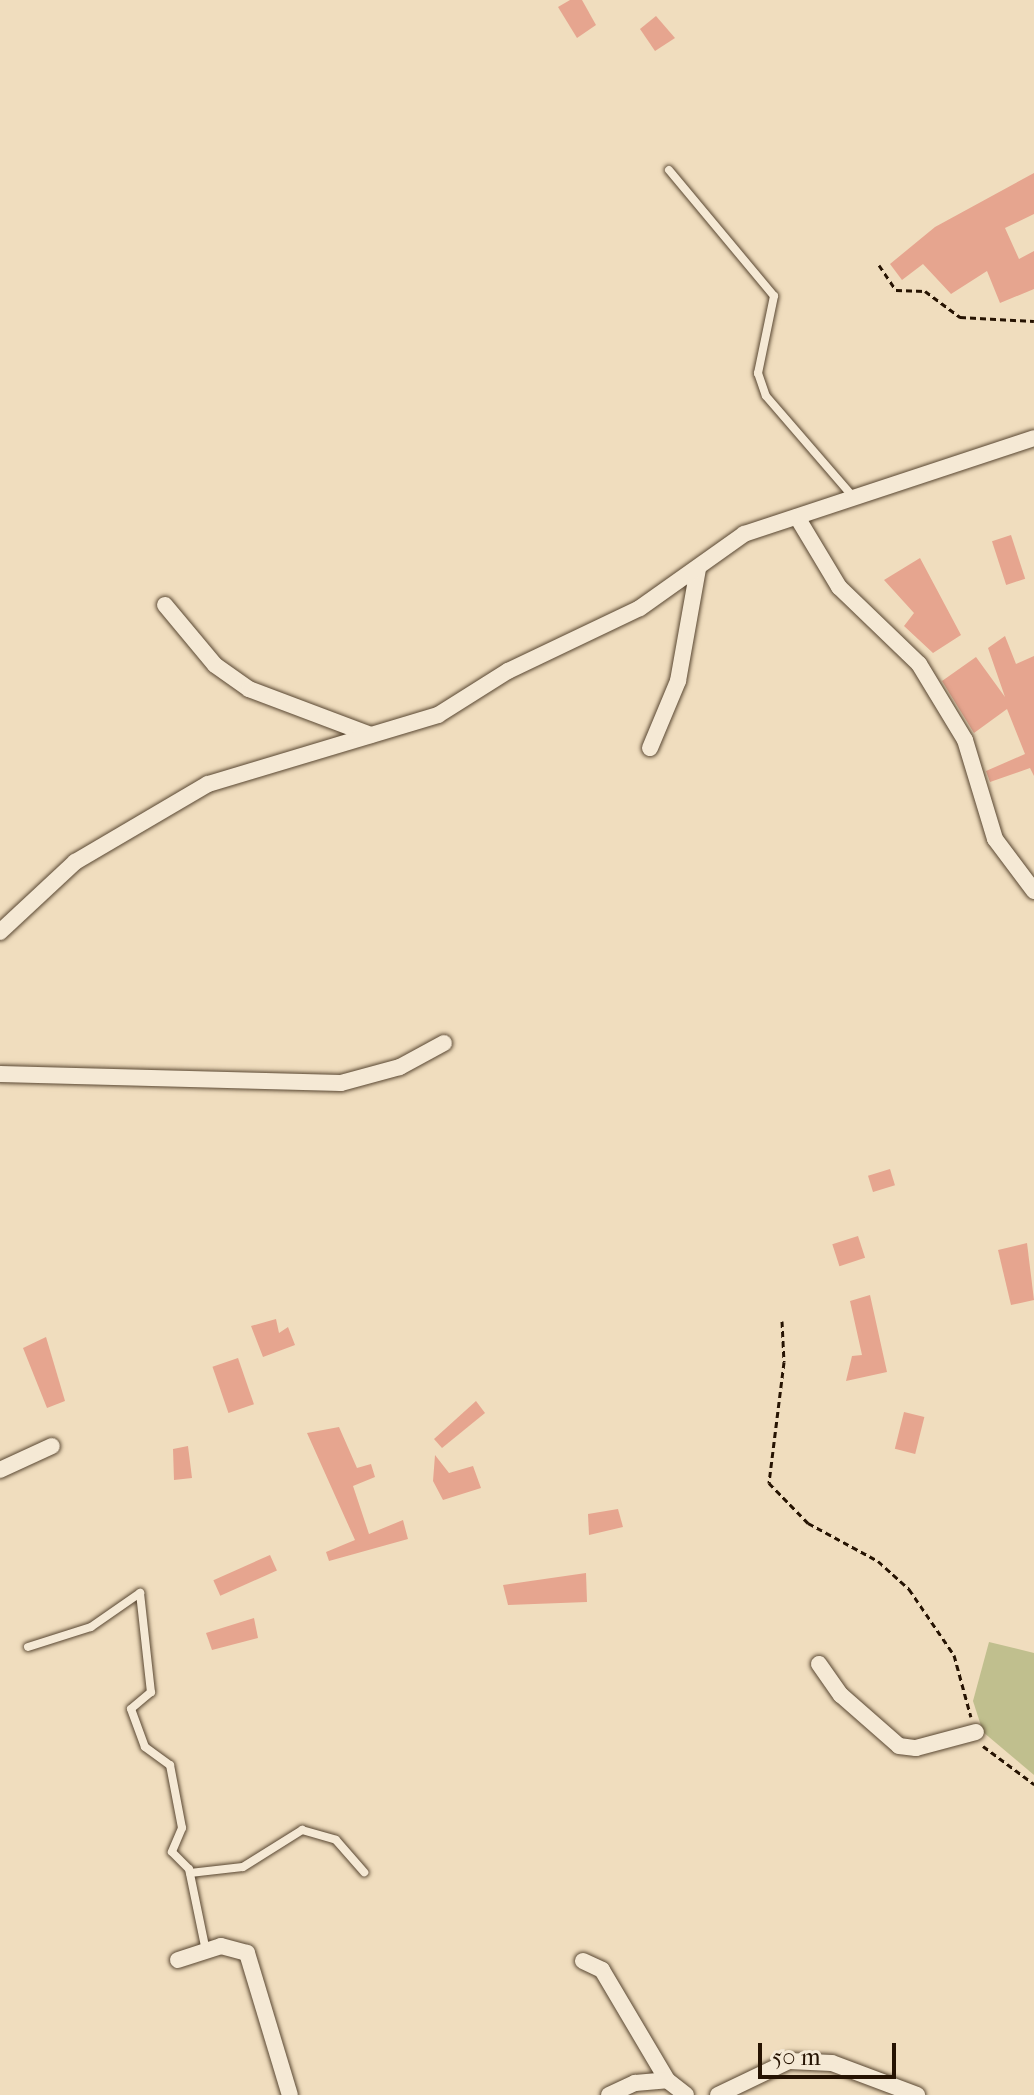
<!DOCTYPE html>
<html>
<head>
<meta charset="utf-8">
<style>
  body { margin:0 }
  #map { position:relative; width:1034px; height:2095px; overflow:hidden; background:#f0ddbe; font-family:"IM FELL French Canon",serif }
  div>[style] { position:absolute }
  .green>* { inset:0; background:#c0bf8e }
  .building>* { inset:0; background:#e6a58f; transform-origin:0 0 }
  .path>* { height:3px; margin-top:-1.5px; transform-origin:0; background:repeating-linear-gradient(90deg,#261302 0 6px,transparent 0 10px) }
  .roads { filter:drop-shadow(0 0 2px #584631) drop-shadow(0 0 2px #584631) }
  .service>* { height:8px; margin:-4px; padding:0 4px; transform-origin:4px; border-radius:4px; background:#f5e9d5 }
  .minor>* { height:16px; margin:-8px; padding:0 8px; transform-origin:8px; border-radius:8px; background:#f5e9d5 }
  span { translate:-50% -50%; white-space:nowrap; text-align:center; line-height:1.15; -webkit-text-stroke:6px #f5e9d5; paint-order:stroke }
  .scale { position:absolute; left:758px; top:2043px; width:138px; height:36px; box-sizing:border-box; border:4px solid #261302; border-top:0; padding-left:10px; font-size:24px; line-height:28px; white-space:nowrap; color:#261302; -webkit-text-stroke:6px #f5e9d5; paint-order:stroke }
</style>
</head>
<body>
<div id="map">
  <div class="green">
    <i style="clip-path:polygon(989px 1642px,1034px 1653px,1034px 1775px,983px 1732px,973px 1701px)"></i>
  </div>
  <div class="building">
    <i style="clip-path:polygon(570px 0,582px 0,596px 25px,577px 38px,558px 7px)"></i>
    <i style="clip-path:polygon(656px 16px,675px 38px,655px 51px,640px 29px)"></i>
    <i style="clip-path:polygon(1034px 173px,1034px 214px,1005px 228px,1019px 259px,1034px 251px,1034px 289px,1000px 303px,987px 271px,951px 294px,923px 264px,902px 280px,890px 264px,935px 227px)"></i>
    <i style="left:1011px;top:535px;width:46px;height:20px;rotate:72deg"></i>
    <i style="clip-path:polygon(920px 558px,961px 635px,933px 653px,904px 626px,914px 613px,884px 580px)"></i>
    <i style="clip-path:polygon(1005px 636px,1016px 664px,1034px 656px,1034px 776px,1030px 768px,990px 782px,986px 771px,1025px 754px,1007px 709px,974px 733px,942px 681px,976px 657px,1005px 697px,988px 648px)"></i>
    <i style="left:890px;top:1169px;width:17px;height:23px;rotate:73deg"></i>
    <i style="left:858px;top:1236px;width:23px;height:27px;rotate:72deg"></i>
    <i style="clip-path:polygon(1027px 1243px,1034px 1300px,1011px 1305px,998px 1250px)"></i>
    <i style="clip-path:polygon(870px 1295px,887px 1372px,846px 1381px,852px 1356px,862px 1355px,850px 1301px)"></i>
    <i style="clip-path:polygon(276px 1319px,279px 1333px,288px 1327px,295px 1345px,263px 1357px,251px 1326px)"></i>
    <i style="clip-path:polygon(46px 1337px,65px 1401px,47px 1408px,23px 1348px)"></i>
    <i style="left:238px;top:1358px;width:49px;height:27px;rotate:71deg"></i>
    <i style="clip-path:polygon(476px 1401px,485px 1413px,442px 1448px,434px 1439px)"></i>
    <i style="left:904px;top:1412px;width:21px;height:38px;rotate:14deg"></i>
    <i style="clip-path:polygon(339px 1427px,357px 1468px,371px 1464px,375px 1477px,353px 1486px,369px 1534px,403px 1520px,408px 1539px,329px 1561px,326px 1552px,355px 1540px,307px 1433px)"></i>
    <i style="clip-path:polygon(188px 1446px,192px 1478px,174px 1480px,173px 1449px)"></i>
    <i style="clip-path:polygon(435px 1455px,449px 1473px,473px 1466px,481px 1488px,443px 1500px,433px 1481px)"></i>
    <i style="clip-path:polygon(618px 1509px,623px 1527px,589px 1535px,588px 1514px)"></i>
    <i style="left:270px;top:1555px;width:17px;height:62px;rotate:66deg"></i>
    <i style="clip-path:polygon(586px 1573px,587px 1602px,508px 1605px,503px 1585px)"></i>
    <i style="clip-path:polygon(254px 1618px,258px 1638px,212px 1650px,206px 1633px)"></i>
  </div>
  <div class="path">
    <i style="left:879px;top:265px;width:30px;rotate:56deg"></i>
    <i style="left:896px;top:290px;width:29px;rotate:2deg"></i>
    <i style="left:925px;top:291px;width:44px;rotate:36.6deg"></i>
    <i style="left:960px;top:317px;width:74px;rotate:3.1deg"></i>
    <i style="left:782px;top:1321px;width:41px;rotate:87.2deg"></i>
    <i style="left:784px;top:1362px;width:122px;rotate:97.1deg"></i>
    <i style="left:769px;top:1483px;width:56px;rotate:45.7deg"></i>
    <i style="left:808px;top:1523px;width:80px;rotate:28.5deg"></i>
    <i style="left:878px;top:1561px;width:42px;rotate:42.1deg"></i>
    <i style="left:909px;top:1589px;width:80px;rotate:55.7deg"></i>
    <i style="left:954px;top:1655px;width:64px;rotate:74.7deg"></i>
    <i style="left:983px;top:1746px;width:64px;rotate:36.7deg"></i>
  </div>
  <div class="roads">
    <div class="service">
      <i style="left:669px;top:170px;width:164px;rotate:50.2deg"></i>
      <i style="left:774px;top:296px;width:79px;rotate:101.7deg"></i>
      <i style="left:758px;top:373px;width:24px;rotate:71deg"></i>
      <i style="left:766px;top:396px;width:135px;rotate:49.2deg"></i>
      <i style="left:28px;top:1647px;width:66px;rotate:-17.6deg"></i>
      <i style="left:91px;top:1627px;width:60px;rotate:-34.8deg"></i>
      <i style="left:140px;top:1593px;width:100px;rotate:83.7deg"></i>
      <i style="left:151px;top:1692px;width:26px;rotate:140deg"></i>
      <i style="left:131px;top:1709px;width:40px;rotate:69.8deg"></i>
      <i style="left:145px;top:1747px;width:31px;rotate:36deg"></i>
      <i style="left:170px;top:1765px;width:64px;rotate:79.2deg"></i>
      <i style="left:182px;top:1828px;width:26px;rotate:113deg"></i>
      <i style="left:172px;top:1852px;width:24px;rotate:45deg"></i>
      <i style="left:189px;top:1869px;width:84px;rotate:78.3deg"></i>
      <i style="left:190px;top:1873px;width:53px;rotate:-6.5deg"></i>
      <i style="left:243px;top:1867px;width:70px;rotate:-32.1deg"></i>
      <i style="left:302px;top:1830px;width:35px;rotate:16deg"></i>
      <i style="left:336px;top:1840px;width:43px;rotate:48.8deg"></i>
    </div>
    <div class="minor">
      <i style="left:797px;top:517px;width:82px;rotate:59deg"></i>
      <i style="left:839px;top:587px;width:111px;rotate:43.9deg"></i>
      <i style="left:919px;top:664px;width:89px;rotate:58.8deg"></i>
      <i style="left:965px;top:740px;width:103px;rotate:73.1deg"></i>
      <i style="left:995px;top:839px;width:65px;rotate:53.1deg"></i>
      <i style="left:165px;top:605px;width:78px;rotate:50.2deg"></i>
      <i style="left:215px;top:665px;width:42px;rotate:35.2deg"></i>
      <i style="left:249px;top:689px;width:130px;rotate:20.7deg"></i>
      <i style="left:650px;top:748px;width:73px;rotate:-67.3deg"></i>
      <i style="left:678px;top:681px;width:114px;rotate:-79.9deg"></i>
      <i style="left:0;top:932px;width:103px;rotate:-43deg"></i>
      <i style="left:75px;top:862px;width:154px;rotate:-30.4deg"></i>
      <i style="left:208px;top:784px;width:240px;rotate:-16.7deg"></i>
      <i style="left:438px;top:715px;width:83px;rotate:-32.2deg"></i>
      <i style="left:508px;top:671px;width:146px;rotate:-25.5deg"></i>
      <i style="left:640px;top:608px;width:128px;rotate:-35.4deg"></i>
      <i style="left:744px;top:534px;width:305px;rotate:-18.3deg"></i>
      <i style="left:0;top:1074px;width:341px;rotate:1.5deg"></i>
      <i style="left:341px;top:1083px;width:61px;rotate:-15.2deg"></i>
      <i style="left:400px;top:1067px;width:50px;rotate:-28.6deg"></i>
      <i style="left:0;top:1470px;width:57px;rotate:-24.8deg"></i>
      <i style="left:819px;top:1664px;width:38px;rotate:55deg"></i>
      <i style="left:841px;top:1695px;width:77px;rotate:41.3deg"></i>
      <i style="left:899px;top:1746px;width:17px;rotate:7deg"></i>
      <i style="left:916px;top:1748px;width:62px;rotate:-14.9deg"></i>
      <i style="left:178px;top:1960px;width:45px;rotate:-18deg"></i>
      <i style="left:221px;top:1946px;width:27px;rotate:15deg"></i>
      <i style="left:247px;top:1953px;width:148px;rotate:73.2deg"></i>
      <i style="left:583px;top:1961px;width:21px;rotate:25deg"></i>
      <i style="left:602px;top:1970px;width:128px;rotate:59.4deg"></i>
      <i style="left:667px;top:2080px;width:24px;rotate:38deg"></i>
      <i style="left:609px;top:2095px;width:29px;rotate:-25deg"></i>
      <i style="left:635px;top:2083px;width:32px;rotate:-5deg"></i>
      <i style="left:718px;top:2095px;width:79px;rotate:-25.6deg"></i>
      <i style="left:789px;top:2061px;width:43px;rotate:2.7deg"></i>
      <i style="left:832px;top:2063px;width:91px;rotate:20.6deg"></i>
    </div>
  </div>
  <div class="scale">50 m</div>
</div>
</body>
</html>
